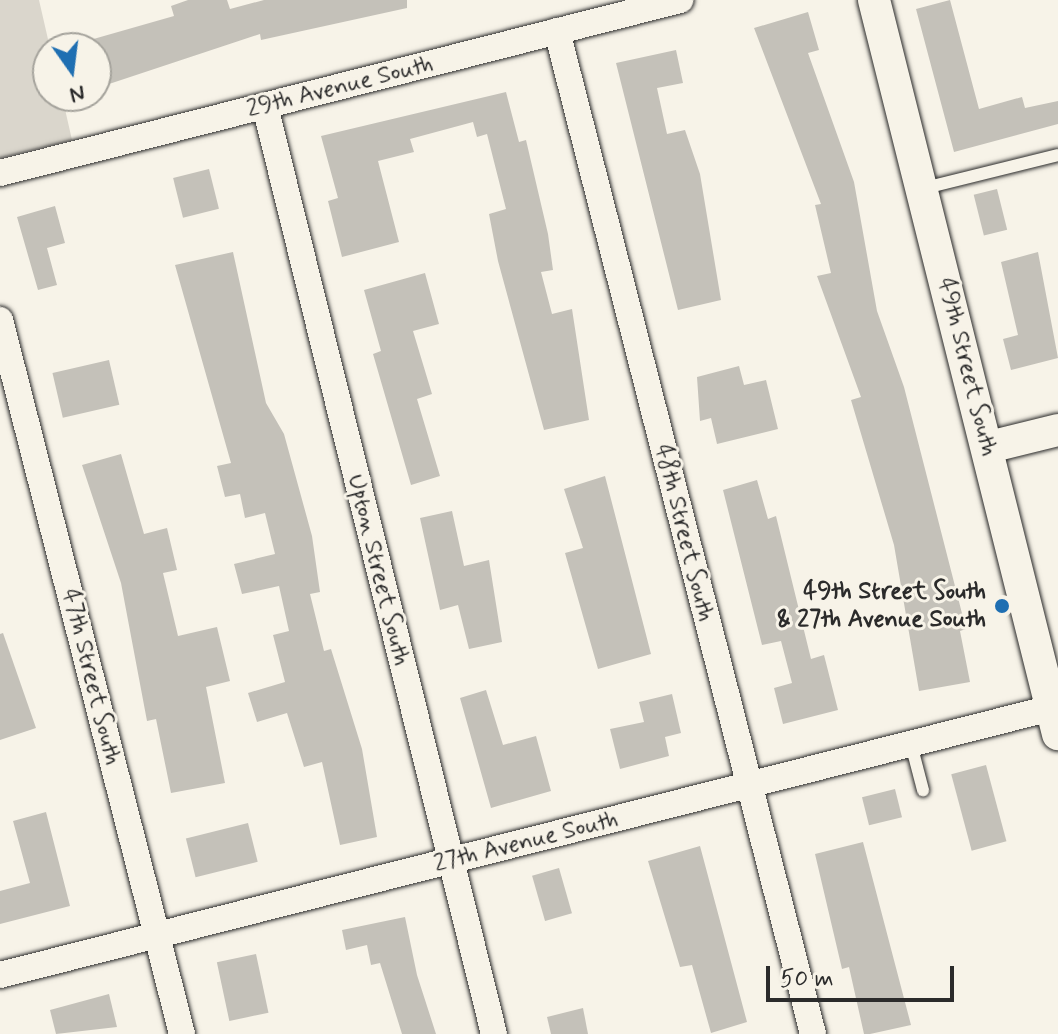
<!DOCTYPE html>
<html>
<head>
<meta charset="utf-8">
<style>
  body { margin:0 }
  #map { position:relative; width:1058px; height:1034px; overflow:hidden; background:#f7f3e8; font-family:Mynerve,sans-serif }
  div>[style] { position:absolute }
  .green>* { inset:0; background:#dad6cc }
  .building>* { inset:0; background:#c4c1b9; transform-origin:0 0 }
  .roads { filter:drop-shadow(0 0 2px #2b2b2b) drop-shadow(0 0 2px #2b2b2b) }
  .service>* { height:12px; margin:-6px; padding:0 6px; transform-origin:6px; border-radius:6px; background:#f7f3e8 }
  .minor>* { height:26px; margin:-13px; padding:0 13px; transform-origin:13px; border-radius:13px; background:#f7f3e8 }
  .tertiary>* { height:32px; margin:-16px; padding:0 16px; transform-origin:16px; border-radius:16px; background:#f7f3e8 }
  .dots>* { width:22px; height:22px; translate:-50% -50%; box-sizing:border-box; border:4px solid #f7f3e8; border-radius:50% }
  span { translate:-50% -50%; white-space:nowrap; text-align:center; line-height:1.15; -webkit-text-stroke:6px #f7f3e8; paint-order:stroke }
  .street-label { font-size:24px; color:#2b2b2b }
  .poi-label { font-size:24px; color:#2b2b2b; font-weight:700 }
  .right { translate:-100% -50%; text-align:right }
  .north { position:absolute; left:32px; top:32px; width:80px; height:80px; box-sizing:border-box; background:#f7f3e8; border:2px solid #a5a39c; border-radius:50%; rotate:166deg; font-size:22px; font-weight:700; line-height:32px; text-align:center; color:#2b2b2b }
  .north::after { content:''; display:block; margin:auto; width:28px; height:36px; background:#1f6fb2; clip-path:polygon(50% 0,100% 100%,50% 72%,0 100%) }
  .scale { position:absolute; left:766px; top:966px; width:188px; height:36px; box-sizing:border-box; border:4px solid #2b2b2b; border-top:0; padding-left:10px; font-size:24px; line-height:28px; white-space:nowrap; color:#2b2b2b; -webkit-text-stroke:6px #f7f3e8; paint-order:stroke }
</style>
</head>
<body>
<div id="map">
  <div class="green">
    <i style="clip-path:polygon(0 0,39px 0,50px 48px,48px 96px,62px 96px,72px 140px,0 158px)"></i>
  </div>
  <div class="building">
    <i style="clip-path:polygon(188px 0,227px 0,230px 9px,264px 0,407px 0,407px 8px,261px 40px,260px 34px,103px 86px,90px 40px,174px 16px,171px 6px)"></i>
    <i style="clip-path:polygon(950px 0,979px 109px,1022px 97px,1025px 108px,1058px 101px,1058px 124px,954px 152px,916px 9px)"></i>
    <i style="clip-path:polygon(808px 12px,819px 50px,808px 53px,854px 182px,877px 311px,904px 387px,966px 629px,960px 631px,970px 682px,919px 691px,894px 545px,851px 400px,861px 397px,817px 276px,831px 273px,815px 205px,821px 204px,754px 28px)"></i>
    <i style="clip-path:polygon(676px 50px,683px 83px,657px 88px,667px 134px,685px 130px,700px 174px,721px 300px,678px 310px,616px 63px)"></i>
    <i style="clip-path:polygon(506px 92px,519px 142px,526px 140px,548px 234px,553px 270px,541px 272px,552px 314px,572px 309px,589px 420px,544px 430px,498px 261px,489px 214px,506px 209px,487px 134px,477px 137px,473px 122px,410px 139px,414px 152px,378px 161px,399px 242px,342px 257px,328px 201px,338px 198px,321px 136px)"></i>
    <i style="left:209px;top:169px;width:41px;height:37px;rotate:76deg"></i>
    <i style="left:997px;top:189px;width:42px;height:24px;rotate:76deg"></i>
    <i style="clip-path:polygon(55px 206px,65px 243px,47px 248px,57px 285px,38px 290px,17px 217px)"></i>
    <i style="clip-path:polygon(233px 252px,266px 403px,284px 434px,312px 536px,320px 592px,310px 594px,324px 651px,331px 649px,362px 749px,377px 837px,340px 845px,322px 762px,304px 767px,287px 713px,257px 722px,248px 693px,285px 682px,273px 635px,289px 631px,279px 586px,242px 594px,234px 564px,275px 554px,265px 513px,245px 518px,240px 494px,225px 497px,217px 466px,231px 463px,175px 265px)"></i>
    <i style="clip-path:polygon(1038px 252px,1058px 358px,1011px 370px,1003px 339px,1018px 335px,1001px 262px)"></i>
    <i style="clip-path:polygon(425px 273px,439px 324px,413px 331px,432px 394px,417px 399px,440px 476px,411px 485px,373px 354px,381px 351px,364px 290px)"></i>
    <i style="left:109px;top:360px;width:46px;height:58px;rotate:77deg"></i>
    <i style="clip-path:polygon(739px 366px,744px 385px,766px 380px,778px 429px,717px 444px,711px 418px,700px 421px,697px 377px)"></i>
    <i style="clip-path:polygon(121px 454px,144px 534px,167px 528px,177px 570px,163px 573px,178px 636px,217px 627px,230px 681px,206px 687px,225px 783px,171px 793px,156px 719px,147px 721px,121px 583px,82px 465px)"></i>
    <i style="clip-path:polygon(605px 476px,651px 654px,598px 669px,565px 553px,583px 548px,564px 489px)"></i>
    <i style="clip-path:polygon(757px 480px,768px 519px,776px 516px,811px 659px,824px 655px,838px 710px,783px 724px,774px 688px,792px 683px,781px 641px,762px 645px,723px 490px)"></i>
    <i style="clip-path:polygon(452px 511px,464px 566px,489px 560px,502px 642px,469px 649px,458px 605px,440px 610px,420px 518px)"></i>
    <i style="clip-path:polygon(3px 633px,36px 728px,0 740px,0 634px)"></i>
    <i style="clip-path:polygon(486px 690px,503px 745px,536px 736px,551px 791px,491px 808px,460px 698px)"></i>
    <i style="clip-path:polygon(672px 694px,681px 733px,665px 737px,669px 756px,620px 769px,610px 729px,644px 722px,639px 702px)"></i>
    <i style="left:986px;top:765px;width:79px;height:36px;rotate:75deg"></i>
    <i style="left:895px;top:789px;width:29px;height:34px;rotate:76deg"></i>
    <i style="clip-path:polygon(46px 812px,70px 906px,0 924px,0 891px,30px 883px,13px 821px)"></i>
    <i style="left:248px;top:823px;width:40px;height:64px;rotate:76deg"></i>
    <i style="clip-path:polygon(863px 842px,911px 1025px,870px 1034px,864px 1034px,849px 967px,842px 969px,815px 854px)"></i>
    <i style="clip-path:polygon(700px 846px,747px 1022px,711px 1033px,692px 965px,680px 967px,648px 861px)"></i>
    <i style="left:559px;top:868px;width:47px;height:28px;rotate:74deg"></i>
    <i style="clip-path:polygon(405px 917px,417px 975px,436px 1034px,402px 1034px,380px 963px,371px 965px,367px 945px,346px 950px,342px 930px)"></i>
    <i style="left:256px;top:954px;width:60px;height:40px;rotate:78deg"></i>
    <i style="clip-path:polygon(109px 994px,117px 1027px,56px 1034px,50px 1010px)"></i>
    <i style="clip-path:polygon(583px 1008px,588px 1034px,551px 1034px,547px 1017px)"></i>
  </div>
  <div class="roads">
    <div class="service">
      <i style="left:921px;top:189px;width:141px;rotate:-13.9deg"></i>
      <i style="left:911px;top:744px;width:48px;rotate:75.4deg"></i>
    </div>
    <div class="minor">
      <i style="left:557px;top:31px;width:1035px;rotate:75.68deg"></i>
      <i style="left:265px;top:106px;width:956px;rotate:76.14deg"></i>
      <i style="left:0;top:173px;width:702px;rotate:-14.27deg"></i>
      <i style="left:0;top:320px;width:737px;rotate:75.7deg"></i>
      <i style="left:0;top:975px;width:1084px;rotate:-14.25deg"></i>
    </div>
    <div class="tertiary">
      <i style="left:874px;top:0;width:757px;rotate:75.93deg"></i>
      <i style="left:989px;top:447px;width:71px;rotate:-13.8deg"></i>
    </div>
  </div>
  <div class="dots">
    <i style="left:1002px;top:606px;background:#1f6fb2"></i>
  </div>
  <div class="street-label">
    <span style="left:340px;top:87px;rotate:-14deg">29th Avenue South</span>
    <span style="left:967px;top:367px;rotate:76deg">49th Street South</span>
    <span style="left:684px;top:533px;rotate:76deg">48th Street South</span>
    <span style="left:378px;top:570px;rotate:76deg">Upton Street South</span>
    <span style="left:91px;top:677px;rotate:76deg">47th Street South</span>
    <span style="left:526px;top:842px;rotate:-14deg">27th Avenue South</span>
  </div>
  <div class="poi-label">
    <span class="right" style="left:986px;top:606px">49th Street South<br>&amp; 27th Avenue South</span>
  </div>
  <div class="north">N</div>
  <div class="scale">50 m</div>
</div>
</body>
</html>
